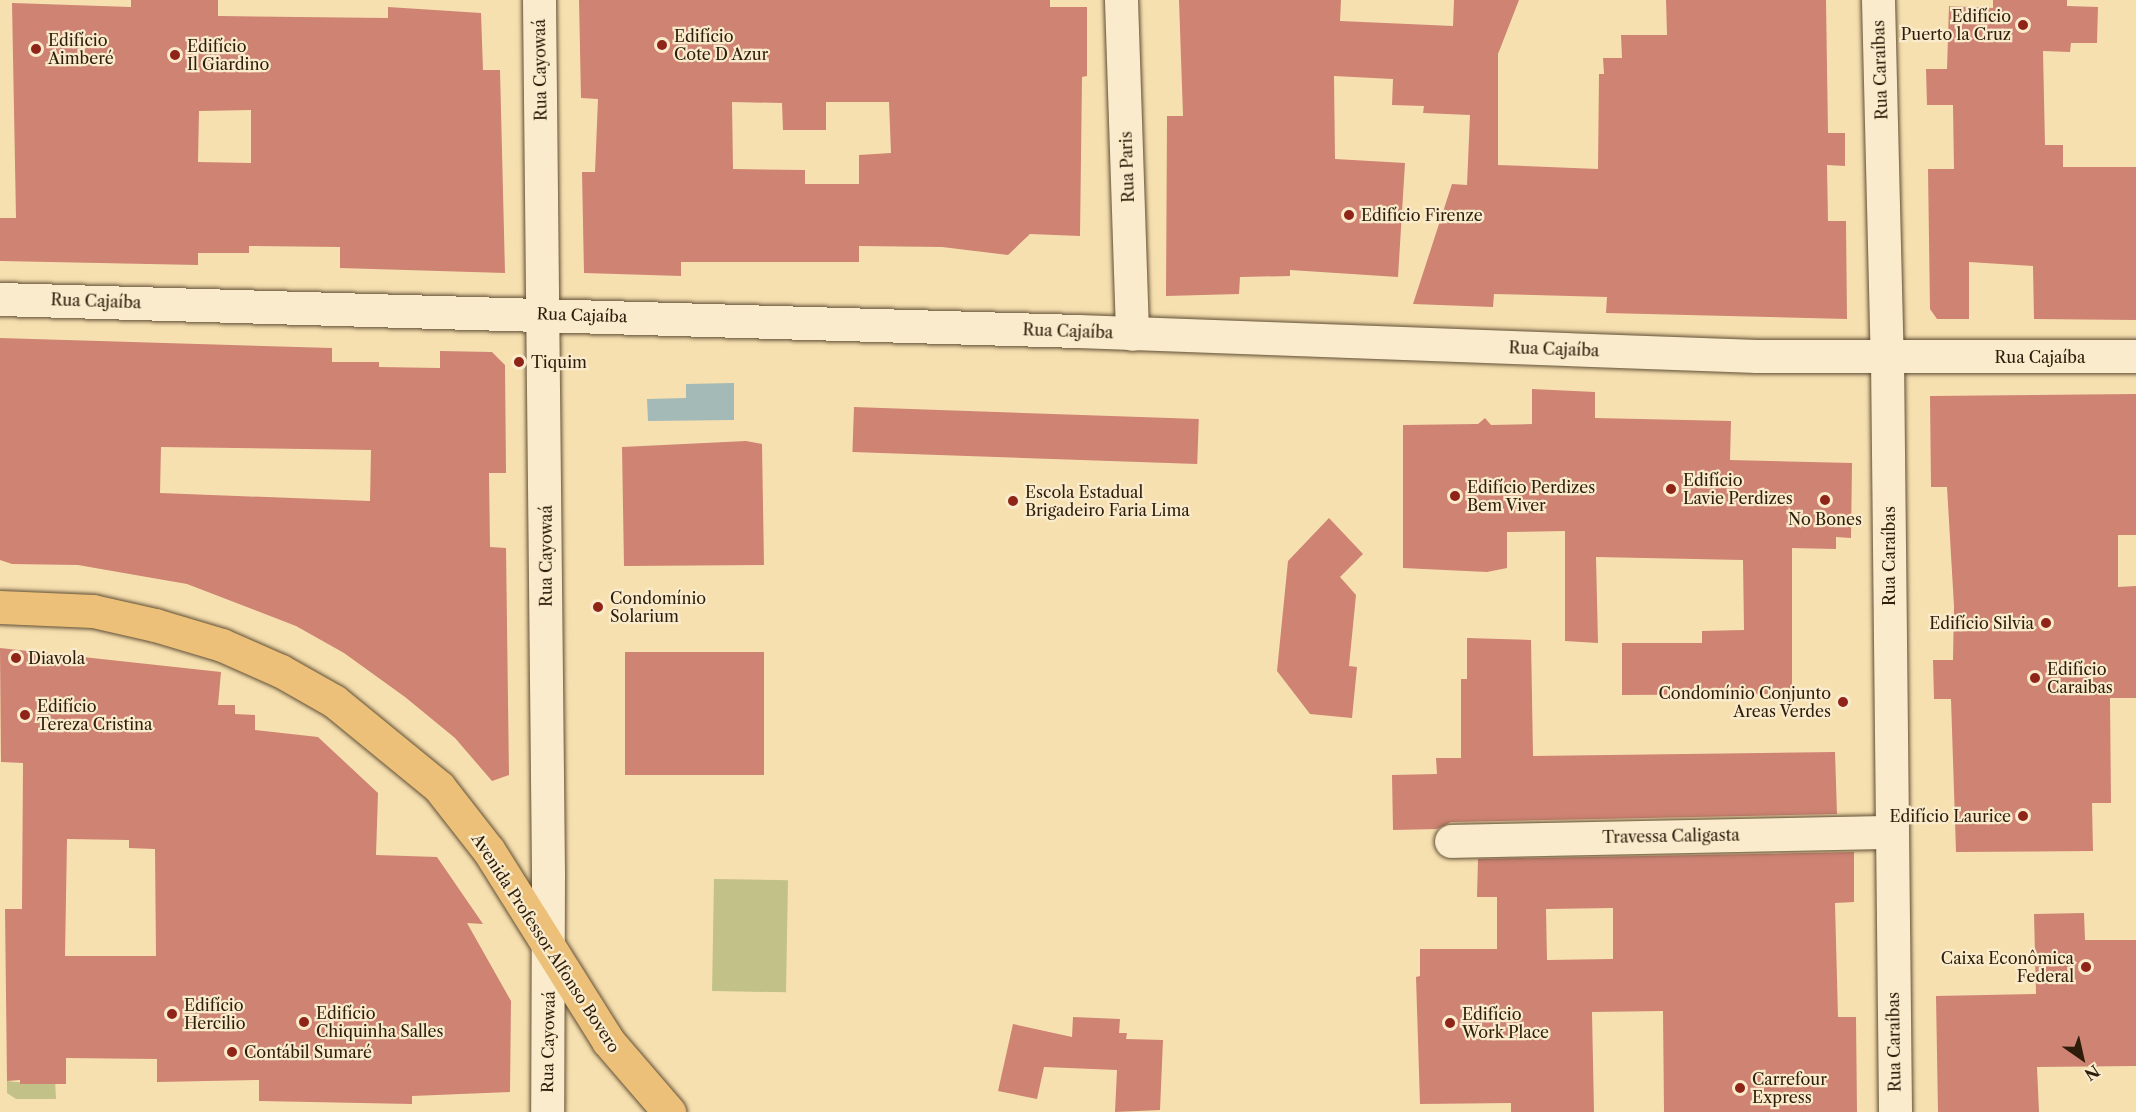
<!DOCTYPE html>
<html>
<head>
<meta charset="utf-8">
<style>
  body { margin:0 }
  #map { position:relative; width:2136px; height:1112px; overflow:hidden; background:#f7e0b0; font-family:"Libre Caslon Text",serif }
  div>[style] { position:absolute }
  .green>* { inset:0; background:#c2c187; transform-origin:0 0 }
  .water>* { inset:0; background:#a3bab7 }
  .building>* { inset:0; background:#ce8373; transform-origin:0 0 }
  .roads { filter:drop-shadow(0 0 2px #604e34) drop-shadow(0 0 2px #604e34) }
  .minor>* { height:33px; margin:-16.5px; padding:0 16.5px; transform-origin:16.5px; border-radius:16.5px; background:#faebcc }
  .major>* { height:33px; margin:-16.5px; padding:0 16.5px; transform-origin:16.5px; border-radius:16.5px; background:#ecc078 }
  .dots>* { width:16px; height:16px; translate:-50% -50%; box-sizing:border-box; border:3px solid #faebcc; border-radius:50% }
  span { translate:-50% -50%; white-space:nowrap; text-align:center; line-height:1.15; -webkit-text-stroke:4.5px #faebcc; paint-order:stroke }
  .poi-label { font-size:16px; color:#2d1d0a }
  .right { translate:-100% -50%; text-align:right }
  .left { translate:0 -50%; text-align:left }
  .street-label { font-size:16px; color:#2d1d0a }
  .north { position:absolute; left:2052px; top:1028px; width:60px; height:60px; -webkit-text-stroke:4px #faebcc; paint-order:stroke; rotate:146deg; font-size:16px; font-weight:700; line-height:24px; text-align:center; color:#2d1d0a }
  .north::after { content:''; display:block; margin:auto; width:21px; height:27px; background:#2d1d0a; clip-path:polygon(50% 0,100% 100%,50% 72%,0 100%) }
</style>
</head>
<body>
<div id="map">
  <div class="green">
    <i style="left:714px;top:879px;width:74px;height:112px;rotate:1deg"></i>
    <i style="clip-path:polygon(55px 1079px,56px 1099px,16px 1099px,7px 1093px,7px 1081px,36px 1084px)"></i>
  </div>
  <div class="water">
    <i style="clip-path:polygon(734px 383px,734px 420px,648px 421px,647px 399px,686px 398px,686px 384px)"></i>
  </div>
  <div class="building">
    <i style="clip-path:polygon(evenodd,131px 0,218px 0,218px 16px,388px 18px,388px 7px,481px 13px,483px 70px,500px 70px,505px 273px,340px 268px,340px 247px,249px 246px,249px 253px,198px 253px,198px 265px,0 261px,0 218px,16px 218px,12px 3px,131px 7px,131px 0,251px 110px,251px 163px,198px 162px,199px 111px,251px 110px)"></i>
    <i style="clip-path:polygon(evenodd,579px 0,1050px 0,1050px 7px,1087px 7px,1087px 76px,1082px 77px,1080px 236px,1030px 234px,1008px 255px,942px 247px,859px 246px,859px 262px,681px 262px,681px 276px,584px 273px,582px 172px,595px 172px,598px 99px,581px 98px,579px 0,732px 102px,782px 103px,783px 130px,826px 130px,826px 102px,889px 102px,891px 153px,859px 155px,859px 184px,805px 184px,805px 170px,733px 169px,732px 102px)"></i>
    <i style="clip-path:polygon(1179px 0,1341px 0,1340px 21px,1453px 26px,1454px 0,1519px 0,1498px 54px,1498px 165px,1598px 169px,1599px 74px,1604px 74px,1603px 58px,1622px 58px,1621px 35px,1667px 35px,1666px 0,1826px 0,1828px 133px,1845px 133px,1845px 166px,1827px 165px,1828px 221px,1846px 221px,1847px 319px,1606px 313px,1607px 297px,1494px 294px,1493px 307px,1413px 304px,1452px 184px,1467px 185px,1470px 115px,1423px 113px,1424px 106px,1392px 105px,1393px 79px,1334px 76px,1335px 159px,1405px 163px,1398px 277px,1290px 270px,1290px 276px,1240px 277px,1239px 294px,1166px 296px,1167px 116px,1183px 116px)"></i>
    <i style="clip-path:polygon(1993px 0,2067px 0,2067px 6px,2098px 7px,2097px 43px,2071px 43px,2070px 52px,2043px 51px,2045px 145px,2063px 145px,2063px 167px,2136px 167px,2136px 320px,2034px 319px,2033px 266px,1969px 262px,1969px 319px,1937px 319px,1930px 309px,1928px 169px,1954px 169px,1953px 105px,1927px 105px,1926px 69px,1947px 69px,1949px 6px,1993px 8px)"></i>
    <i style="clip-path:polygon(evenodd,0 338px,332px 348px,332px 362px,379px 362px,379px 367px,440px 368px,440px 351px,492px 352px,505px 365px,506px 473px,489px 473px,490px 547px,506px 548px,509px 775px,492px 781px,455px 738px,405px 697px,344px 653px,296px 626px,187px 584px,78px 565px,12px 564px,0 560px,0 338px,161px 447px,371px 450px,370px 501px,160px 493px,161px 447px)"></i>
    <i style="clip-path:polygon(1532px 389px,1595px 392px,1595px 418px,1731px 421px,1730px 460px,1852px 463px,1851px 538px,1836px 537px,1836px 549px,1792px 548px,1792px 694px,1622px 695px,1622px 643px,1702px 643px,1702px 631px,1744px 630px,1743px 560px,1596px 557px,1598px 643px,1565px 641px,1565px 531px,1507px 532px,1507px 568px,1487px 572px,1403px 568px,1403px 425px,1478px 424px,1485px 418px,1491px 425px,1532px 424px)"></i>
    <i style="clip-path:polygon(2136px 394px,2136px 535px,2118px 535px,2118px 587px,2136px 586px,2136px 698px,2110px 698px,2111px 803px,2092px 803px,2093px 851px,1956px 852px,1951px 699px,1934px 699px,1933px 660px,1953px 660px,1954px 606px,1947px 487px,1931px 487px,1930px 396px)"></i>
    <i style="left:854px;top:407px;width:345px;height:45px;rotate:2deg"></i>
    <i style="clip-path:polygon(746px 441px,762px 444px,764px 565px,624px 566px,622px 447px)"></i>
    <i style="clip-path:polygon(1329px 518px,1363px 554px,1340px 577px,1356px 595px,1349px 666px,1357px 667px,1352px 718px,1310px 714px,1277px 671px,1288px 561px)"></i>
    <i style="clip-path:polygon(1467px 638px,1531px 640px,1533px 756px,1835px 752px,1837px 814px,1451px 822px,1437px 829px,1393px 830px,1392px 775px,1437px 774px,1436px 758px,1461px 758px,1461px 679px,1467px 679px)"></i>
    <i style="clip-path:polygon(evenodd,0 648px,221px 672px,218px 705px,235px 705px,235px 714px,255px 715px,255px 730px,318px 737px,378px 793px,376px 855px,437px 857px,483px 924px,467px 923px,511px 1001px,510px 1092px,412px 1096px,412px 1104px,259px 1101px,259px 1080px,157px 1082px,157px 1059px,66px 1058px,66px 1084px,20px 1084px,20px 1080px,7px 1081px,5px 909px,22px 909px,23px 763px,1px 762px,0 648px,67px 839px,129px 840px,129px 848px,155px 849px,156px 956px,65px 956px,67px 839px)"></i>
    <i style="left:764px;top:652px;width:123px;height:139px;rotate:90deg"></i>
    <i style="clip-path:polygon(evenodd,1854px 852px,1854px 902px,1835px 903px,1838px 1017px,1856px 1017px,1857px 1112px,1664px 1112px,1663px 1011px,1592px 1012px,1594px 1112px,1511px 1112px,1511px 1103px,1420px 1104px,1416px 977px,1420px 976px,1420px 949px,1497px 949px,1497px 897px,1477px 897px,1478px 859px,1854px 852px,1613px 908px,1613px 959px,1547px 960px,1546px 909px,1613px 908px)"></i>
    <i style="clip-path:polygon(2084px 913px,2085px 940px,2136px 940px,2136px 1066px,2037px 1067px,2039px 1112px,1938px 1112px,1936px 996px,2036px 994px,2034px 914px)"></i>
    <i style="clip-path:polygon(1073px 1017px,1120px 1019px,1119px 1033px,1127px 1033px,1126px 1039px,1163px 1040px,1160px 1110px,1115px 1112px,1117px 1070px,1044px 1067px,1037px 1099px,998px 1091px,1013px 1024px,1072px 1037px)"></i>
  </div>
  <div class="roads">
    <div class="minor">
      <i style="left:539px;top:0;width:875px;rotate:89.41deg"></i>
      <i style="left:548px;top:875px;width:237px;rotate:90.2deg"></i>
      <i style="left:1121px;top:0;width:334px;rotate:88.1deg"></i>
      <i style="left:1878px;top:0;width:358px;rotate:88.6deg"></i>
      <i style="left:1887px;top:358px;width:754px;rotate:89.39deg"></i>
      <i style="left:0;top:299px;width:1078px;rotate:1.7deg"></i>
      <i style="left:1078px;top:331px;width:679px;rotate:2.11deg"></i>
      <i style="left:1757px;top:356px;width:379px"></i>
      <i style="left:1451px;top:841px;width:441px;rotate:-1.2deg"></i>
    </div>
    <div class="major">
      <i style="left:0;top:607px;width:93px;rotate:2.5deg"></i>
      <i style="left:93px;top:611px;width:64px;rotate:12.7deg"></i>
      <i style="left:155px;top:625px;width:70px;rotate:16.6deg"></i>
      <i style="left:222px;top:645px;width:64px;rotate:23.8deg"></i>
      <i style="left:281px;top:671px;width:61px;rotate:29.5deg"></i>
      <i style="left:334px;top:701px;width:136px;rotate:39.3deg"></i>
      <i style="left:439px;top:787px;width:81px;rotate:52deg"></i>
      <i style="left:489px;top:851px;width:224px;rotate:57.9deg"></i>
      <i style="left:608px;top:1041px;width:94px;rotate:49.3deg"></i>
    </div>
  </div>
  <div class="dots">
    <i style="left:2023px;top:25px;background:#8f2418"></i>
    <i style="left:662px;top:45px;background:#8f2418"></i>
    <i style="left:36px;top:49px;background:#8f2418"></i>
    <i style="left:175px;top:55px;background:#8f2418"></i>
    <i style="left:1349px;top:215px;background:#8f2418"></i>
    <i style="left:519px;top:362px;background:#8f2418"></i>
    <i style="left:1671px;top:489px;background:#8f2418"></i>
    <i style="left:1455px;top:496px;background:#8f2418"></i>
    <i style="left:1825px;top:500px;background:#8f2418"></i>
    <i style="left:1013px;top:501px;background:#8f2418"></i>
    <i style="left:598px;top:607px;background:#8f2418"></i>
    <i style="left:2046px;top:623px;background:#8f2418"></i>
    <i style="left:16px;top:658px;background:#8f2418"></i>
    <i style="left:2035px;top:678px;background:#8f2418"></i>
    <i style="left:1843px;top:702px;background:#8f2418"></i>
    <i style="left:25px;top:715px;background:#8f2418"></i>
    <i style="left:2023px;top:816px;background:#8f2418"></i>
    <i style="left:2086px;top:967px;background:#8f2418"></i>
    <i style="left:172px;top:1014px;background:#8f2418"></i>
    <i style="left:304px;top:1022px;background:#8f2418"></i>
    <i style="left:1450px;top:1023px;background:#8f2418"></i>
    <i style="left:232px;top:1052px;background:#8f2418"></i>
    <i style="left:1740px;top:1088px;background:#8f2418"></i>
  </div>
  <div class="poi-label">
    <span class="right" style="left:2011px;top:25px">Edifício<br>Puerto la Cruz</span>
    <span class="left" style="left:674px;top:45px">Edifício<br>Cote D Azur</span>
    <span class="left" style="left:48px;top:49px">Edifício<br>Aimberé</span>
    <span class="left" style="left:187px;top:55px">Edifício<br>Il Giardino</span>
    <span class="left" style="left:1361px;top:215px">Edifício Firenze</span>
    <span class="left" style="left:531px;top:362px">Tiquim</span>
    <span class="left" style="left:1683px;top:489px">Edifício<br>Lavie Perdizes</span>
    <span class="left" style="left:1467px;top:496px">Edifício Perdizes<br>Bem Viver</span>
    <span class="left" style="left:1025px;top:501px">Escola Estadual<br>Brigadeiro Faria Lima</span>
    <span style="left:1825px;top:519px">No Bones</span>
    <span class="left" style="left:610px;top:607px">Condomínio<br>Solarium</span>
    <span class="right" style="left:2034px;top:623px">Edifício Silvia</span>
    <span class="left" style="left:28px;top:658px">Diavola</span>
    <span class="left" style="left:2047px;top:678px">Edifício<br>Caraibas</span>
    <span class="right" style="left:1831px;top:702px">Condomínio Conjunto<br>Areas Verdes</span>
    <span class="left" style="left:37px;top:715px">Edifício<br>Tereza Cristina</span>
    <span class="right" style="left:2011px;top:816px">Edifício Laurice</span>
    <span class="right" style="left:2074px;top:967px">Caixa Econômica<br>Federal</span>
    <span class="left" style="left:184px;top:1014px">Edifício<br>Hercilio</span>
    <span class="left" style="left:316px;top:1022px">Edifício<br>Chiquinha Salles</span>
    <span class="left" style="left:1462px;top:1023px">Edifício<br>Work Place</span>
    <span class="left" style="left:244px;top:1052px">Contábil Sumaré</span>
    <span class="left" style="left:1752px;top:1088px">Carrefour<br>Express</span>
  </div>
  <div class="street-label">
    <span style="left:540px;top:70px;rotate:-91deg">Rua Cayowaá</span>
    <span style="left:1880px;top:70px;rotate:-92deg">Rua Caraíbas</span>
    <span style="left:1127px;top:167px;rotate:-92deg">Rua Paris</span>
    <span style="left:96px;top:301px;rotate:2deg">Rua Cajaíba</span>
    <span style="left:582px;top:315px;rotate:2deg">Rua Cajaíba</span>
    <span style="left:1068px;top:331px;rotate:2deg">Rua Cajaíba</span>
    <span style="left:1554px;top:349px;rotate:2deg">Rua Cajaíba</span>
    <span style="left:2040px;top:357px">Rua Cajaíba</span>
    <span style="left:546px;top:556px;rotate:-90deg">Rua Cayowaá</span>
    <span style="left:1889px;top:556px;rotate:-90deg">Rua Caraíbas</span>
    <span style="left:1671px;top:836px;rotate:-1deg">Travessa Caligasta</span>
    <span style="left:546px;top:943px;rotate:57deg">Avenida Professor Alfonso Bovero</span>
    <span style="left:548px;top:1042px;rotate:-89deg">Rua Cayowaá</span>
    <span style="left:1894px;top:1042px;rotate:-91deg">Rua Caraíbas</span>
  </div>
  <div class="north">N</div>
</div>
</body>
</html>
